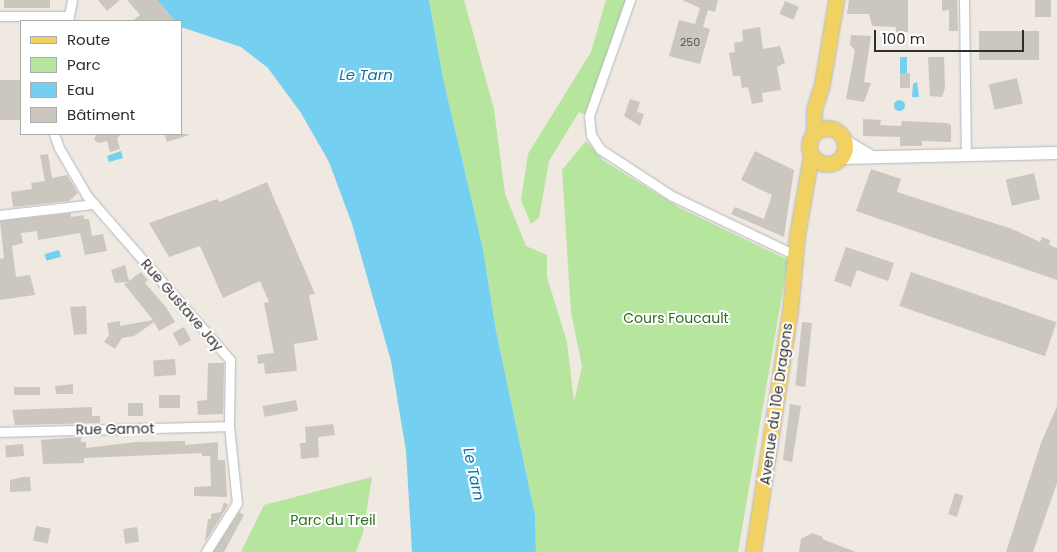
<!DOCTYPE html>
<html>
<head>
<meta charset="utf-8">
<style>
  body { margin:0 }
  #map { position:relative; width:1057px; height:552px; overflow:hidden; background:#efe9e1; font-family:Poppins,sans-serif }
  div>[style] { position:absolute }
  .green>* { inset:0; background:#b6e59e }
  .water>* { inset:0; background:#75cff0; transform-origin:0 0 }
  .round { border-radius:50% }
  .building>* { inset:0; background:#cbc7bf; transform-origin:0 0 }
  .roads { filter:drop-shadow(0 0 1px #b4b7c1) drop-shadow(0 0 1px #b4b7c1) }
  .street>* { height:9px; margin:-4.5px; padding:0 4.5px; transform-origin:4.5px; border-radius:4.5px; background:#fff }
  .secondary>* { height:12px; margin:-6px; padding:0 6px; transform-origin:6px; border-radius:6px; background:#fff }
  .primary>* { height:15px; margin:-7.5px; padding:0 7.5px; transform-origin:7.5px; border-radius:7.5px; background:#f2d163 }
  .primary>.ring { margin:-7.5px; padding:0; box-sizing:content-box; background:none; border:15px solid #f2d163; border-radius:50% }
  span { translate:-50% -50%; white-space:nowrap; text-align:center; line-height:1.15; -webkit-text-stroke:4px #fff; paint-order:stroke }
  .number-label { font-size:11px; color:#555452 }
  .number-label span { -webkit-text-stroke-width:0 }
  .street-label { font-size:14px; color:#2e2e2e }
  .park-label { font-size:14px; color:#2c6e1b }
  .water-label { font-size:15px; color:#0d6fa3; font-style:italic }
  .legend { position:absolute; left:20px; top:20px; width:162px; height:115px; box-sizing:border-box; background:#fff; border:1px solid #ababab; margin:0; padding:6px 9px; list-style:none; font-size:15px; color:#2e2e2e }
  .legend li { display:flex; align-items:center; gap:10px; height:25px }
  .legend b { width:25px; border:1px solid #ababab }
  .scale { position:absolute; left:874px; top:30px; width:150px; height:22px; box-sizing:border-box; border:2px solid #2e2e2e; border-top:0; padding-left:6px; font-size:15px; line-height:18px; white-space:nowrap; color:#2e2e2e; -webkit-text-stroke:4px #fff; paint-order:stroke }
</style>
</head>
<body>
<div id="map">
  <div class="green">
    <i style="clip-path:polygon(429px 0,464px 0,494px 109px,505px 194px,526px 246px,547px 255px,547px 277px,567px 342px,574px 402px,582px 366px,571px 312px,562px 170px,586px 141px,604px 161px,680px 208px,788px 260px,738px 552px,536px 552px,535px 515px,496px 331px,483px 249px,443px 78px)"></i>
    <i style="clip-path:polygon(606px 0,630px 0,589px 116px,579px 112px,549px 161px,539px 218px,531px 224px,521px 200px,528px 154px,591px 52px)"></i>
    <i style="clip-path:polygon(372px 477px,363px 533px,356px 552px,241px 552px,264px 505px)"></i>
  </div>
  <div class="water">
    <i style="clip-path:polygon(157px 0,429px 0,443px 78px,483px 249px,496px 331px,535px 515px,536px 552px,412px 552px,406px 451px,391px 361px,352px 224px,329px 162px,301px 113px,268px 68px,241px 47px,181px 27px,181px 21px,175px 21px)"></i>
    <i style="left:900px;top:57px;width:7px;height:16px"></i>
    <i style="clip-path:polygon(917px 82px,919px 97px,912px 97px,913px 84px)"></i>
    <i class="round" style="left:893.5px;top:99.5px;width:11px;height:11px"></i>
    <i style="clip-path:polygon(121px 151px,123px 158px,109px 162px,107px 156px)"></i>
    <i style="left:59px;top:250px;width:7px;height:15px;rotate:74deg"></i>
  </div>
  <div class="building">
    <i style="left:4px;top:0;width:46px;height:8px"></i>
    <i style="clip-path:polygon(98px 0,120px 0,107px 11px)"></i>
    <i style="clip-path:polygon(127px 0,157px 0,175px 21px,132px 21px,140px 15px)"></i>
    <i style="clip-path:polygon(682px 0,718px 0,715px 12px,708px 10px,703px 27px,710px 29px,700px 64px,669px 56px,679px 20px,695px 24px,700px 8px)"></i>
    <i style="clip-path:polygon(849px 0,908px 0,908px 32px,896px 32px,896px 27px,872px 26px,869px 14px,847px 14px)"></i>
    <i style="clip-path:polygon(942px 0,957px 0,958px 31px,949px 31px,949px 10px,942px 11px)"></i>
    <i style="left:1035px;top:0;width:16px;height:17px"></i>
    <i style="left:785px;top:1px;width:15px;height:14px;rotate:23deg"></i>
    <i style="clip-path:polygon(760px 27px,763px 49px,780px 46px,785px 63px,777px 67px,781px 90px,762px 93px,763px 102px,752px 104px,748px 87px,742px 88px,740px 76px,733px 76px,729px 53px,735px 52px,734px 43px,743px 41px,742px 30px)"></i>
    <i style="left:979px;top:31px;width:60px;height:29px"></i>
    <i style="clip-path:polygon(851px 35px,871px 36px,864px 82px,871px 83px,864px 102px,846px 99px,855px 50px,850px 45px)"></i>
    <i style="clip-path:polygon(928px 57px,944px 57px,945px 88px,942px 97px,930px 96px)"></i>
    <i style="left:900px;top:73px;width:10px;height:15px"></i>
    <i style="left:1017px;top:78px;width:26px;height:29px;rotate:77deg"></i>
    <i style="left:21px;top:80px;width:40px;height:21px;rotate:90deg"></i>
    <i style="clip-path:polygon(630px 99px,640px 102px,637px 112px,644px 114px,640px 126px,624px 116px)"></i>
    <i style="clip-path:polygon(863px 119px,881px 120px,880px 125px,901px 126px,902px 121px,947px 123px,951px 125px,951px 142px,922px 141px,922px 146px,900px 146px,900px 137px,863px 136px)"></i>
    <i style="clip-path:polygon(96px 134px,122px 134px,117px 138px,120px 149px,110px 152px,107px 141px,99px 143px,94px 140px)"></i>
    <i style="clip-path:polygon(164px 134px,188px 134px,189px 135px,167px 142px)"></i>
    <i style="clip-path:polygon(755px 151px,794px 170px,784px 237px,731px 214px,735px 207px,764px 219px,772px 195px,741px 180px)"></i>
    <i style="clip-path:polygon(48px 154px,52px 178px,67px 175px,78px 193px,69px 201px,13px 207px,11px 192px,32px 189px,31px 183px,45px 181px,40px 155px)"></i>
    <i style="clip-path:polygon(871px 169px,901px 179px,897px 192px,1012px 229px,1040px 242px,1042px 237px,1050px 240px,1049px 245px,1057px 248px,1057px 280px,856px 211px)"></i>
    <i style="left:1034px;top:173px;width:27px;height:29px;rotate:77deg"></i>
    <i style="clip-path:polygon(267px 182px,315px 294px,309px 295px,318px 340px,294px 344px,297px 371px,265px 374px,264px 363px,258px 364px,257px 355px,274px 353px,264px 303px,269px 302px,260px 281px,223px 298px,200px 246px,169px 257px,149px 223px,217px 199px,220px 202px)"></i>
    <i style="clip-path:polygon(71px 213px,71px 217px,84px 215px,84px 219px,89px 219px,92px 236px,103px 234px,107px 251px,85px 255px,80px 233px,38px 240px,37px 231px,21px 233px,23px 243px,12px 246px,16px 277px,30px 275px,35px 295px,0 300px,0 259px,4px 258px,0 221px)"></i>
    <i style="clip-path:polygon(846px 247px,894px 263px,888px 281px,857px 270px,851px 287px,834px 281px)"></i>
    <i style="clip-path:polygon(125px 265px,129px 281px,141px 272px,148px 280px,145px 283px,166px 307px,175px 322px,159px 331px,154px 322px,134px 336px,122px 338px,115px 349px,104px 342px,109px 335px,107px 323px,120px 321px,120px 326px,153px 320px,124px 284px,128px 282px,115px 283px,111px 270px)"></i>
    <i style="left:911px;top:272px;width:154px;height:36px;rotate:19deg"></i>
    <i style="clip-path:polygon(86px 306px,87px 334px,74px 335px,70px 307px)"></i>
    <i style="left:802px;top:322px;width:10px;height:64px;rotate:6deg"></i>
    <i style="left:184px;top:327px;width:15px;height:13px;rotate:62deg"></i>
    <i style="left:175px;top:359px;width:16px;height:22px;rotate:86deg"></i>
    <i style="clip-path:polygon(208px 363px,224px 363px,223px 414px,198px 415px,197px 401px,207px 400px)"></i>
    <i style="clip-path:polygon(73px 384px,73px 394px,56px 394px,55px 386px)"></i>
    <i style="left:14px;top:387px;width:26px;height:8px"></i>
    <i style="left:159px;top:395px;width:21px;height:13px"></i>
    <i style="left:296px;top:400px;width:11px;height:34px;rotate:80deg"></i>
    <i style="left:128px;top:403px;width:15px;height:13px"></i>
    <i style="clip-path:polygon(790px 404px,801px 406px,792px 462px,783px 460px)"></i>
    <i style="clip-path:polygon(1057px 406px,1057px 483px,1033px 552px,1006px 552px,1041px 443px)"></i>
    <i style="clip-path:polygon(92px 407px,92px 416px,100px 416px,100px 423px,15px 425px,12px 410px)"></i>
    <i style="clip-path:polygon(333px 424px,335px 435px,318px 437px,319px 457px,301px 459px,300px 443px,306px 443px,305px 427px)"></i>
    <i style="clip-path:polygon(81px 437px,81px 442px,86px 442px,86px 448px,136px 442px,185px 441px,185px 445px,218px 442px,218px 460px,225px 460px,227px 497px,194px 496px,194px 487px,211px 486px,210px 456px,202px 456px,202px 453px,84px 458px,84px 463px,43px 464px,41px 440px)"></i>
    <i style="left:23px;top:444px;width:12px;height:18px;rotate:85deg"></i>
    <i style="clip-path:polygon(23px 477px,30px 477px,31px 491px,10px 492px,10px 480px)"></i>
    <i style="left:955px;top:493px;width:9px;height:22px;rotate:18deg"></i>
    <i style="clip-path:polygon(224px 502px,228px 505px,205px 542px,208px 519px,211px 519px,211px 514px,221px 512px)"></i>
    <i style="clip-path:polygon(239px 512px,244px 515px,224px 552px,213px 552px)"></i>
    <i style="left:36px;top:526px;width:15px;height:15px;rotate:11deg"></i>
    <i style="left:137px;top:527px;width:15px;height:14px;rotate:82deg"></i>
    <i style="clip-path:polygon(812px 533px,823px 537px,822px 539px,856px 552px,799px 552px,801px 539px)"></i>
  </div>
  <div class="roads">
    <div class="street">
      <i style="left:630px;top:0;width:123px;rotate:109.5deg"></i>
      <i style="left:589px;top:116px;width:19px;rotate:84deg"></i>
      <i style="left:591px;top:135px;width:17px;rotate:57deg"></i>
      <i style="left:600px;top:149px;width:86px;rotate:33.1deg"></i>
      <i style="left:672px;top:196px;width:136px;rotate:25.6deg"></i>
      <i style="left:964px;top:0;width:155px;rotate:89.3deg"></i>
      <i style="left:0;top:16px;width:69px"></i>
      <i style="left:68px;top:21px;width:21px;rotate:-79deg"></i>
      <i style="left:54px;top:134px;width:15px;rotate:70deg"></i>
      <i style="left:59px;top:148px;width:56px;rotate:59.7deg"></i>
      <i style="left:87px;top:196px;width:218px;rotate:48.9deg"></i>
      <i style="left:230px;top:360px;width:66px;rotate:90.9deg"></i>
      <i style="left:229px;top:426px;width:77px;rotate:84.1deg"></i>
      <i style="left:237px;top:503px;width:58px;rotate:122.3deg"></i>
      <i style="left:0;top:215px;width:95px;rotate:-6.7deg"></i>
      <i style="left:0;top:432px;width:229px;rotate:-1.5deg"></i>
    </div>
    <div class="secondary">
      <i style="left:845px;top:141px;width:29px;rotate:31deg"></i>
      <i style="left:841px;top:158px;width:216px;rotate:-1.3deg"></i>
    </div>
    <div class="primary">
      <i class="ring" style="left:809px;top:128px;width:21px;height:21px"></i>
      <i style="left:814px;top:133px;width:24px;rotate:-90deg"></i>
      <i style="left:814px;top:109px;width:26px;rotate:-72deg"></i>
      <i style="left:822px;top:84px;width:85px;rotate:-80.5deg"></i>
      <i style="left:753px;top:552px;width:244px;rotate:-81.3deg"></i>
      <i style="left:790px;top:311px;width:76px;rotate:-84.7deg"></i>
      <i style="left:797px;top:235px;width:80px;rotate:-80deg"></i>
    </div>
  </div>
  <div class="number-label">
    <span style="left:690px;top:42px">250</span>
  </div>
  <div class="street-label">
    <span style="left:182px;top:305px;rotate:49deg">Rue Gustave Jay</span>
    <span style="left:776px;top:404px;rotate:-82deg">Avenue du 10e Dragons</span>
    <span style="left:115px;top:429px;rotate:-1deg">Rue Gamot</span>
  </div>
  <div class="park-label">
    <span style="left:676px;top:318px">Cours Foucault</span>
    <span style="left:333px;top:520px">Parc du Treil</span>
  </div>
  <div class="water-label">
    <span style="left:366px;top:75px">Le Tarn</span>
    <span style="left:474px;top:474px;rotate:78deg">Le Tarn</span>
  </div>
  <ul class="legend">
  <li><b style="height:6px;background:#f2d163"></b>Route</li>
  <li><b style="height:14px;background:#b6e59e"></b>Parc</li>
  <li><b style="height:14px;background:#75cff0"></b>Eau</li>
  <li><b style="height:14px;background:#cbc7bf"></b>Bâtiment</li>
  </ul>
  <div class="scale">100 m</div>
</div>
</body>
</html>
